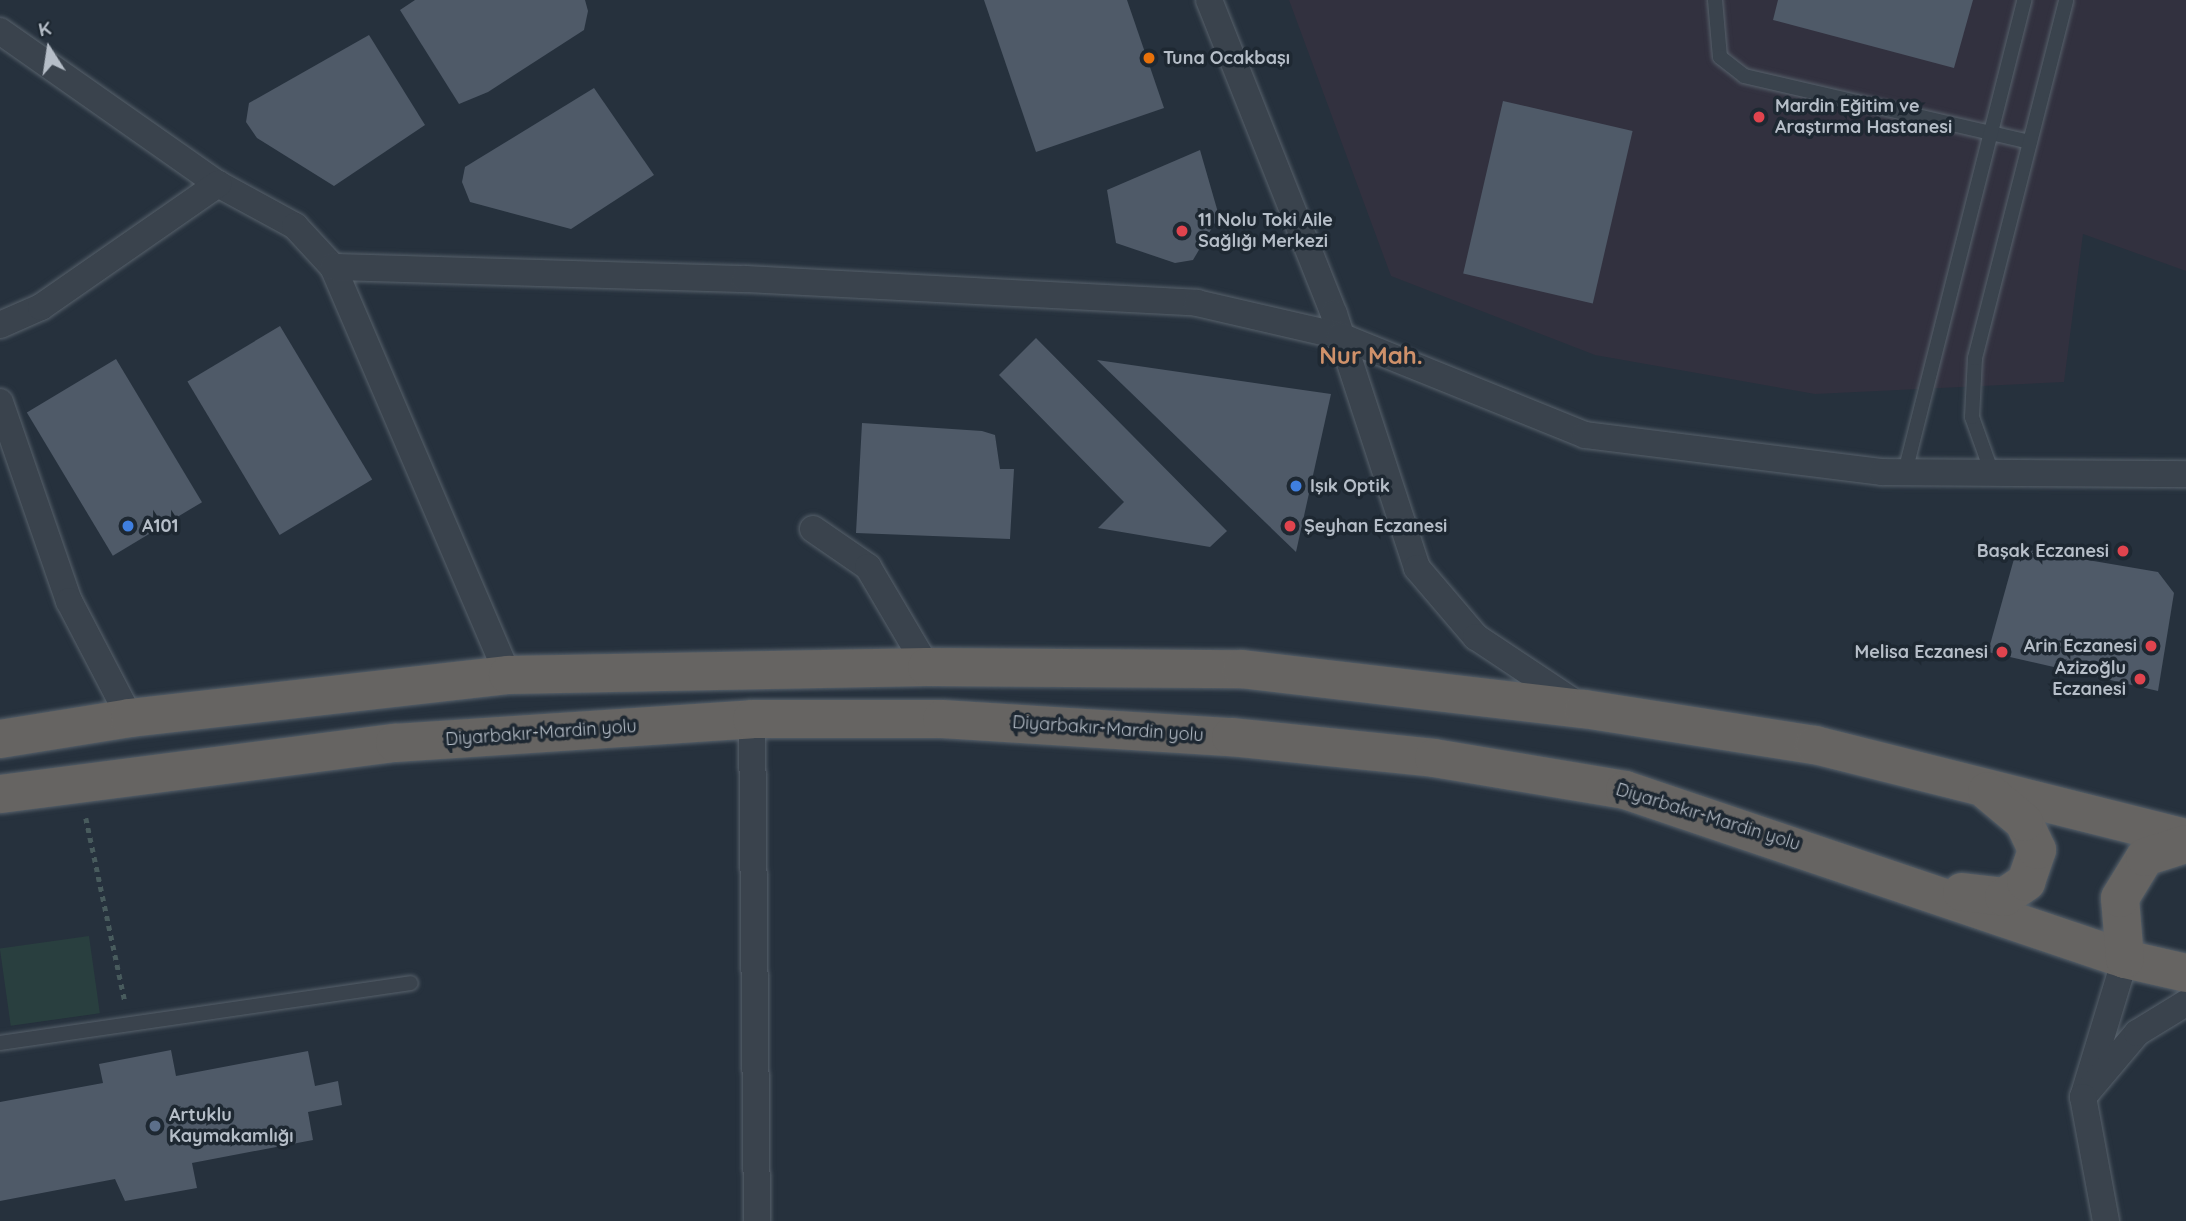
<!DOCTYPE html>
<html>
<head>
<meta charset="utf-8">
<style>
  body { margin:0 }
  #map { position:relative; width:2186px; height:1221px; overflow:hidden; background:#26313d; font-family:Quicksand,sans-serif }
  div>[style] { position:absolute }
  .medical>* { inset:0; background:#32313f }
  .green>* { inset:0; background:#293f3f; transform-origin:0 0 }
  .building>* { inset:0; background:#4f5a68; transform-origin:0 0 }
  .path>* { height:4.5px; margin-top:-2.25px; transform-origin:0; background:repeating-linear-gradient(90deg,#485b5d 0 5px,transparent 0 10px) }
  .roads { filter:drop-shadow(0 0 2px #57616b) drop-shadow(0 0 2px #57616b) }
  .service>* { height:14px; margin:-7px; padding:0 7px; transform-origin:7px; border-radius:7px; background:#3a434d }
  .minor>* { height:26px; margin:-13px; padding:0 13px; transform-origin:13px; border-radius:13px; background:#3a434d }
  .trunk>* { height:38px; margin:-19px; padding:0 19px; transform-origin:19px; border-radius:19px; background:#666462 }
  .dots>* { width:19px; height:19px; translate:-50% -50%; box-sizing:border-box; border:4px solid #1e2832; border-radius:50% }
  span { translate:-50% -50%; white-space:nowrap; text-align:center; line-height:1.15; -webkit-text-stroke:7px #1e2832; paint-order:stroke }
  .poi-label { font-size:18px; color:#b6bec8; font-weight:700 }
  .left { translate:0 -50%; text-align:left }
  .right { translate:-100% -50%; text-align:right }
  .street-label { font-size:18px; color:#b6bec8 }
  .district-label { font-size:24px; color:#cf916a; font-weight:700 }
  .north { position:absolute; left:14px; top:14px; width:70px; height:70px; -webkit-text-stroke:5px #1e2832; paint-order:stroke; rotate:348deg; font-size:19px; font-weight:700; line-height:28px; text-align:center; color:#b6bec8 }
  .north::after { content:''; display:block; margin:auto; width:24px; height:32px; background:#b6bec8; clip-path:polygon(50% 0,100% 100%,50% 72%,0 100%) }
</style>
</head>
<body>
<div id="map">
  <div class="medical">
    <i style="clip-path:polygon(1289px 0,2186px 0,2186px 271px,2083px 234px,2064px 382px,1815px 394px,1595px 355px,1391px 276px)"></i>
  </div>
  <div class="green">
    <i style="left:89px;top:936px;width:78px;height:90px;rotate:82deg"></i>
  </div>
  <div class="building">
    <i style="clip-path:polygon(415px 0,585px 0,588px 11px,584px 30px,488px 92px,459px 104px,400px 10px)"></i>
    <i style="clip-path:polygon(984px 0,1127px 0,1164px 108px,1036px 152px)"></i>
    <i style="clip-path:polygon(1778px 0,1973px 0,1954px 68px,1773px 20px)"></i>
    <i style="clip-path:polygon(369px 35px,425px 125px,334px 186px,257px 138px,246px 122px,249px 103px)"></i>
    <i style="clip-path:polygon(594px 88px,654px 175px,571px 229px,470px 202px,462px 182px,465px 167px)"></i>
    <i style="left:1503px;top:101px;width:133px;height:177px;rotate:13deg"></i>
    <i style="clip-path:polygon(1200px 150px,1219px 216px,1193px 260px,1175px 263px,1116px 243px,1107px 190px)"></i>
    <i style="left:280px;top:326px;width:179px;height:108px;rotate:59deg"></i>
    <i style="clip-path:polygon(1036px 338px,1227px 531px,1210px 547px,1098px 528px,1124px 502px,999px 375px)"></i>
    <i style="left:116px;top:359px;width:167px;height:104px;rotate:59deg"></i>
    <i style="clip-path:polygon(1097px 360px,1331px 394px,1296px 552px)"></i>
    <i style="clip-path:polygon(862px 423px,982px 431px,995px 435px,1000px 469px,1014px 469px,1010px 539px,856px 533px)"></i>
    <i style="clip-path:polygon(2017px 548px,2158px 572px,2174px 593px,2158px 691px,1988px 652px)"></i>
    <i style="clip-path:polygon(171px 1050px,176px 1076px,308px 1051px,315px 1086px,338px 1081px,342px 1105px,308px 1112px,313px 1140px,192px 1163px,197px 1188px,125px 1201px,115px 1179px,0 1201px,0 1102px,103px 1083px,99px 1064px)"></i>
  </div>
  <div class="path">
    <i style="left:86px;top:818px;width:187px;rotate:78deg"></i>
  </div>
  <div class="roads">
    <div class="service">
      <i style="left:1715px;top:0;width:57px;rotate:85deg"></i>
      <i style="left:1720px;top:57px;width:31px;rotate:38deg"></i>
      <i style="left:1744px;top:76px;width:293px;rotate:13deg"></i>
      <i style="left:1905px;top:472px;width:487px;rotate:-75.8deg"></i>
      <i style="left:1992px;top:473px;width:59px;rotate:-109.7deg"></i>
      <i style="left:1972px;top:417px;width:59px;rotate:-87.1deg"></i>
      <i style="left:1975px;top:358px;width:369px;rotate:-75.7deg"></i>
      <i style="left:0;top:1043px;width:415px;rotate:-8.3deg"></i>
    </div>
    <div class="minor">
      <i style="left:1209px;top:0;width:338px;rotate:68.3deg"></i>
      <i style="left:1334px;top:314px;width:267px;rotate:71.9deg"></i>
      <i style="left:1417px;top:568px;width:91px;rotate:49.5deg"></i>
      <i style="left:1476px;top:637px;width:121px;rotate:33.6deg"></i>
      <i style="left:0;top:31px;width:266px;rotate:35.1deg"></i>
      <i style="left:218px;top:184px;width:88px;rotate:28.6deg"></i>
      <i style="left:295px;top:226px;width:56px;rotate:47.2deg"></i>
      <i style="left:333px;top:267px;width:444px;rotate:66.8deg"></i>
      <i style="left:333px;top:267px;width:412px;rotate:1.7deg"></i>
      <i style="left:745px;top:279px;width:453px;rotate:3deg"></i>
      <i style="left:1197px;top:303px;width:147px;rotate:13deg"></i>
      <i style="left:1340px;top:336px;width:264px;rotate:22deg"></i>
      <i style="left:1585px;top:435px;width:299px;rotate:7.1deg"></i>
      <i style="left:1882px;top:472px;width:304px;rotate:0.4deg"></i>
      <i style="left:0;top:325px;width:45px;rotate:-23.7deg"></i>
      <i style="left:41px;top:307px;width:216px;rotate:-34.8deg"></i>
      <i style="left:0;top:402px;width:211px;rotate:70.9deg"></i>
      <i style="left:69px;top:601px;width:132px;rotate:62.5deg"></i>
      <i style="left:813px;top:529px;width:67px;rotate:34.6deg"></i>
      <i style="left:868px;top:567px;width:116px;rotate:59.5deg"></i>
      <i style="left:752px;top:719px;width:502px;rotate:89.43deg"></i>
      <i style="left:2125px;top:959px;width:144px;rotate:106.9deg"></i>
      <i style="left:2083px;top:1097px;width:84px;rotate:-49.8deg"></i>
      <i style="left:2137px;top:1033px;width:57px;rotate:-31.5deg"></i>
      <i style="left:2083px;top:1097px;width:126px;rotate:79.5deg"></i>
    </div>
    <div class="trunk">
      <i style="left:0;top:739px;width:132px;rotate:-9.2deg"></i>
      <i style="left:130px;top:718px;width:380px;rotate:-6.5deg"></i>
      <i style="left:508px;top:675px;width:419px;rotate:-1.1deg"></i>
      <i style="left:927px;top:667px;width:315px;rotate:0.4deg"></i>
      <i style="left:1242px;top:669px;width:344px;rotate:6.7deg"></i>
      <i style="left:1584px;top:709px;width:234px;rotate:8.9deg"></i>
      <i style="left:1815px;top:745px;width:382px;rotate:14.1deg"></i>
      <i style="left:0;top:794px;width:398px;rotate:-7.4deg"></i>
      <i style="left:395px;top:743px;width:358px;rotate:-3.8deg"></i>
      <i style="left:752px;top:719px;width:190px"></i>
      <i style="left:942px;top:719px;width:290px;rotate:3.6deg"></i>
      <i style="left:1231px;top:737px;width:204px;rotate:5.9deg"></i>
      <i style="left:1434px;top:758px;width:194px;rotate:9.5deg"></i>
      <i style="left:1625px;top:790px;width:528px;rotate:18.68deg"></i>
      <i style="left:2125px;top:959px;width:63px;rotate:12.9deg"></i>
      <i style="left:1962px;top:892px;width:42px;rotate:6.8deg"></i>
      <i style="left:2004px;top:897px;width:27px;rotate:-34deg"></i>
      <i style="left:2026px;top:882px;width:34px;rotate:-71deg"></i>
      <i style="left:2037px;top:850px;width:31px;rotate:-115deg"></i>
      <i style="left:2024px;top:822px;width:48px;rotate:-140deg"></i>
      <i style="left:2125px;top:959px;width:61px;rotate:-94.7deg"></i>
      <i style="left:2120px;top:898px;width:48px;rotate:-58.6deg"></i>
      <i style="left:2145px;top:857px;width:43px;rotate:-17.6deg"></i>
    </div>
  </div>
  <div class="dots">
    <i style="left:1149px;top:58px;background:#e8710a"></i>
    <i style="left:1759px;top:117px;background:#e0444e"></i>
    <i style="left:1182px;top:231px;background:#e0444e"></i>
    <i style="left:1296px;top:486px;background:#3f7fe0"></i>
    <i style="left:128px;top:526px;background:#3f7fe0"></i>
    <i style="left:1290px;top:526px;background:#e0444e"></i>
    <i style="left:2123px;top:551px;background:#e0444e"></i>
    <i style="left:2151px;top:646px;background:#e0444e"></i>
    <i style="left:2002px;top:652px;background:#e0444e"></i>
    <i style="left:2140px;top:679px;background:#e0444e"></i>
    <i style="left:155px;top:1126px;background:#5c6f8a"></i>
  </div>
  <div class="poi-label">
    <span class="left" style="left:1163px;top:58px">Tuna Ocakbaşı</span>
    <span class="left" style="left:1775px;top:117px">Mardin Eğitim ve<br>Araştırma Hastanesi</span>
    <span class="left" style="left:1198px;top:231px">11 Nolu Toki Aile<br>Sağlığı Merkezi</span>
    <span class="left" style="left:1310px;top:486px">Işık Optik</span>
    <span class="left" style="left:142px;top:526px">A101</span>
    <span class="left" style="left:1304px;top:526px">Şeyhan Eczanesi</span>
    <span class="right" style="left:2109px;top:551px">Başak Eczanesi</span>
    <span class="right" style="left:2137px;top:646px">Arin Eczanesi</span>
    <span class="right" style="left:1988px;top:652px">Melisa Eczanesi</span>
    <span class="right" style="left:2126px;top:679px">Azizoğlu<br>Eczanesi</span>
    <span class="left" style="left:169px;top:1126px">Artuklu<br>Kaymakamlığı</span>
  </div>
  <div class="street-label">
    <span style="left:1108px;top:729px;rotate:4deg">Diyarbakır-Mardin yolu</span>
    <span style="left:541px;top:733px;rotate:-4deg">Diyarbakır-Mardin yolu</span>
    <span style="left:1708px;top:817px;rotate:17deg">Diyarbakır-Mardin yolu</span>
  </div>
  <div class="district-label">
    <span style="left:1371px;top:356px">Nur Mah.</span>
  </div>
  <div class="north">K</div>
</div>
</body>
</html>
